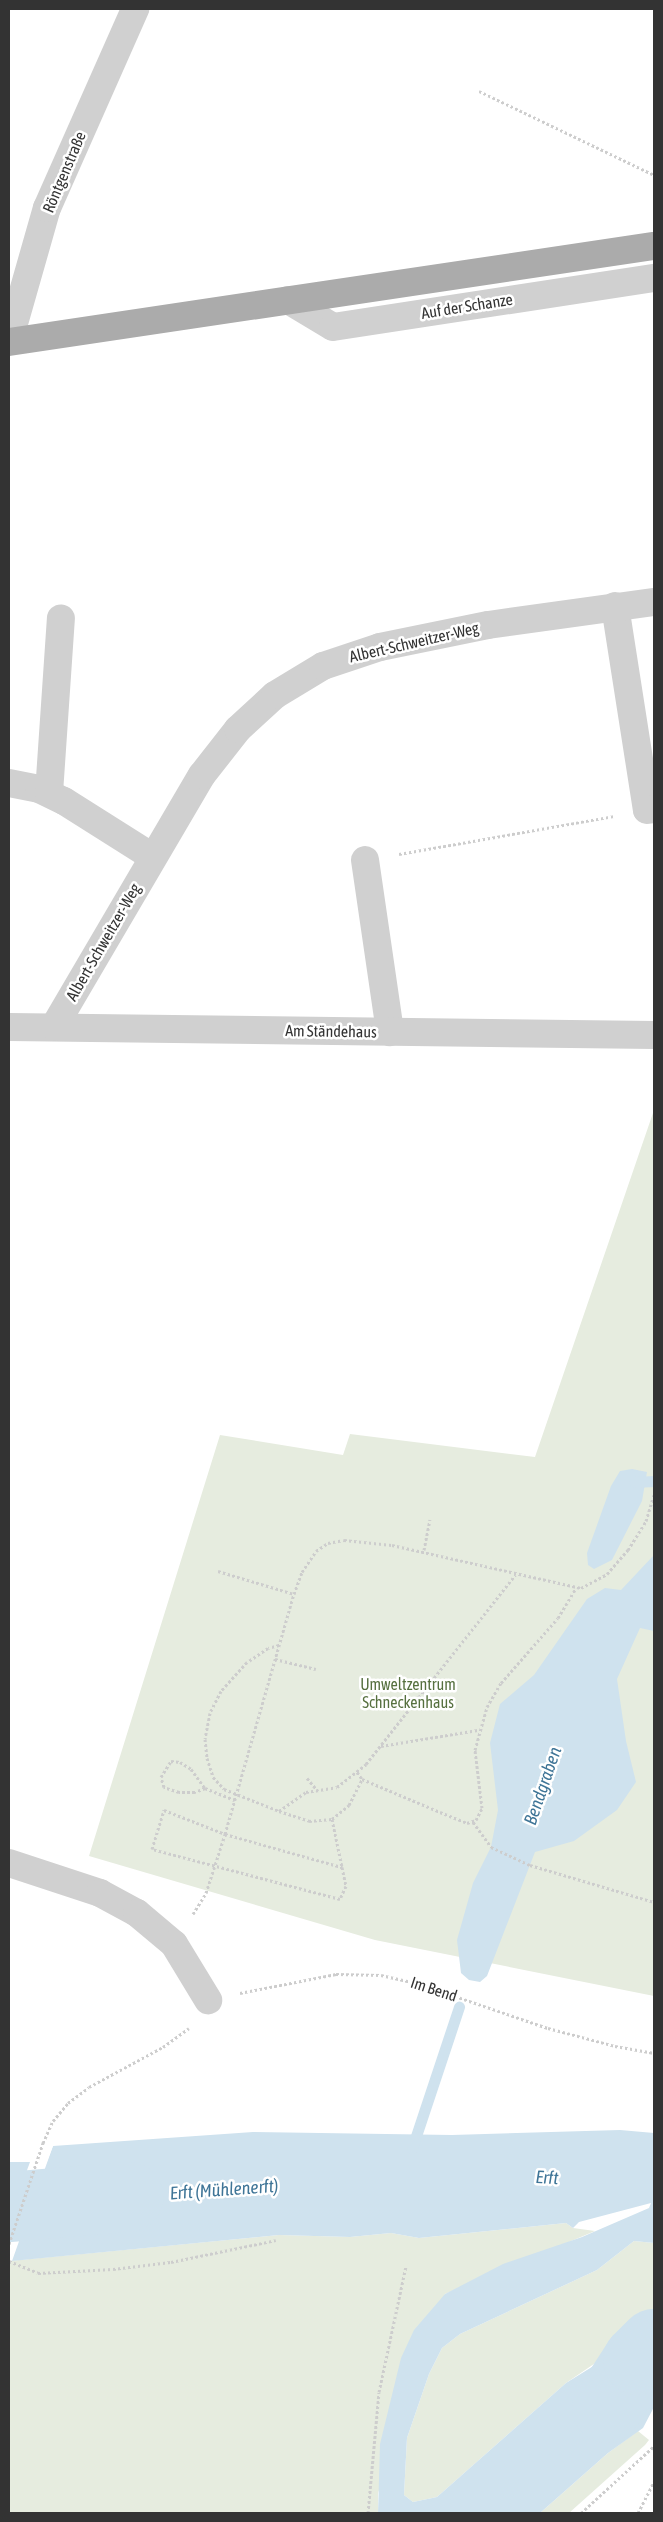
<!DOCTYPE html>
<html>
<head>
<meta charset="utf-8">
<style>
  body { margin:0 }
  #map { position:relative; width:663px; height:2522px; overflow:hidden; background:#fff; font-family:"Asap Condensed",sans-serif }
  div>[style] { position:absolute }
  .green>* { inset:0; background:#e6ecdf }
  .water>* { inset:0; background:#cfe2ee }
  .pier>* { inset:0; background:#fff }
  .stream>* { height:11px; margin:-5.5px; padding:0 5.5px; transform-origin:5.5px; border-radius:5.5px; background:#cfe2ee }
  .river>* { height:70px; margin:-35px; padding:0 35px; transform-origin:35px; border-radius:35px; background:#cfe2ee }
  .path>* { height:3px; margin-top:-1.5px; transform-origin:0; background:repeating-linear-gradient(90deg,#cdcdcd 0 2.5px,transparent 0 5px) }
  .minor>* { height:28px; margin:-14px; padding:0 14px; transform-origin:14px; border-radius:14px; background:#d0d0d0 }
  .major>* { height:28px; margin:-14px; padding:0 14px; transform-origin:14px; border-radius:14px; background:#ababab }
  span { translate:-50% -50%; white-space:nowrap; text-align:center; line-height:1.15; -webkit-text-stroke:5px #fff; paint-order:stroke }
  .street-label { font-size:16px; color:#333 }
  .park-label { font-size:16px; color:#56703f }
  .water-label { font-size:18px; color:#3f7597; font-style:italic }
  .frame { position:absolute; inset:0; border:10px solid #333; pointer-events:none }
</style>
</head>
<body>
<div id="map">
  <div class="green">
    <i style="clip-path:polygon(654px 1110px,654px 1996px,375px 1940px,89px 1856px,220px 1435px,343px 1455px,350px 1434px,535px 1457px)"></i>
    <i style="clip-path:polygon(566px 2223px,573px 2228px,595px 2231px,445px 2294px,378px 2493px,378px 2513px,9px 2513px,9px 2261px,279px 2235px,350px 2237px,391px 2233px,419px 2238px)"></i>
    <i style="clip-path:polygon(634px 2241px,654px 2243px,654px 2322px,630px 2345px,613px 2351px,566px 2383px,437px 2497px,413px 2502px,404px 2495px,407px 2438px,429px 2374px,442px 2348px,460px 2334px,597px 2270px)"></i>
    <i style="clip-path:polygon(638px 2431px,649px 2440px,645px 2445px,569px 2513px,540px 2513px,608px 2453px)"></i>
  </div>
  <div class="water">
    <i style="clip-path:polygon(632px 1469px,647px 1472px,642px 1501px,612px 1560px,594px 1569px,588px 1565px,587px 1553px,611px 1486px,620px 1471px)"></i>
    <i style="clip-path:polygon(654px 1555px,654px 1631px,640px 1628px,617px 1679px,626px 1741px,636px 1782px,617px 1810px,574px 1841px,535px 1852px,487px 1976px,480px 1982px,469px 1980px,461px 1973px,457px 1940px,473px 1883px,491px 1847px,498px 1810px,490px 1743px,500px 1704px,534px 1675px,587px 1599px,605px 1588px,621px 1590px)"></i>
    <i style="clip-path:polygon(620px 2130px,654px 2133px,654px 2243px,634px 2241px,597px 2270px,460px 2334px,442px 2348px,429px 2374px,407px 2438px,404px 2495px,413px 2502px,437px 2497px,566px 2383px,637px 2339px,654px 2358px,654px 2407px,643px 2428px,608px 2453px,540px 2513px,378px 2513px,380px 2444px,401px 2358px,414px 2330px,445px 2294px,503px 2264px,582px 2237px,649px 2208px,651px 2203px,579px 2222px,573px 2228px,566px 2223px,419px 2238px,391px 2233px,350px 2237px,279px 2235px,12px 2261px,53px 2146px,253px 2132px,452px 2135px)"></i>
    <i style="clip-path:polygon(9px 2162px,30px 2162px,9px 2220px)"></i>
  </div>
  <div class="pier">
    <i style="clip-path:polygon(51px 2145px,53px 2146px,9px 2260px,10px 2260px)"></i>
  </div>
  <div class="stream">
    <i style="left:634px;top:1482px;width:20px;rotate:-3deg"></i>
    <i style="left:412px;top:2148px;width:149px;rotate:-71.6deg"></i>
  </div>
  <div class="river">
    <i style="left:9px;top:2207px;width:120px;rotate:-4.8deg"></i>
    <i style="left:607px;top:2408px;width:57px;rotate:-57.1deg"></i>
    <i style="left:638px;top:2360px;width:23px;rotate:-45deg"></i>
  </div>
  <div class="path">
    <i style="left:479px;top:91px;width:194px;rotate:25.6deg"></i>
    <i style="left:399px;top:854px;width:218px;rotate:-10deg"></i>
    <i style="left:424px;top:1550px;width:31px;rotate:-79deg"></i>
    <i style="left:218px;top:1571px;width:79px;rotate:16.8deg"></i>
    <i style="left:279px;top:1645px;width:11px;rotate:165deg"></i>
    <i style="left:268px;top:1648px;width:25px;rotate:146deg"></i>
    <i style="left:247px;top:1662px;width:39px;rotate:132deg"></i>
    <i style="left:221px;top:1691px;width:25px;rotate:117deg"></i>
    <i style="left:210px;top:1713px;width:26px;rotate:101deg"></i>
    <i style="left:205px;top:1739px;width:19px;rotate:84deg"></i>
    <i style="left:207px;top:1758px;width:20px;rotate:72deg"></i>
    <i style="left:213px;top:1777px;width:16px;rotate:47deg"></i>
    <i style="left:224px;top:1789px;width:59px;rotate:21.8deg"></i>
    <i style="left:279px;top:1811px;width:33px;rotate:-35deg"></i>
    <i style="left:306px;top:1792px;width:31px;rotate:-9deg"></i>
    <i style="left:337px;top:1787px;width:37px;rotate:-38deg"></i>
    <i style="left:366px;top:1764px;width:241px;rotate:-51.7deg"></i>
    <i style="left:275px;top:1659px;width:42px;rotate:13.7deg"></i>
    <i style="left:381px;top:1746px;width:98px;rotate:-9.4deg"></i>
    <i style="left:357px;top:1772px;width:9px;rotate:54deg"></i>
    <i style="left:362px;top:1779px;width:85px;rotate:22.9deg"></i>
    <i style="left:440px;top:1812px;width:29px;rotate:22deg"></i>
    <i style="left:467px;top:1823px;width:9px;rotate:-18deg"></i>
    <i style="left:476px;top:1820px;width:13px;rotate:-63deg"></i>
    <i style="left:482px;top:1808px;width:58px;rotate:-96.9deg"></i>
    <i style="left:475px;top:1750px;width:45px;rotate:-74.4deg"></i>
    <i style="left:487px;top:1707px;width:28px;rotate:-60deg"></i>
    <i style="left:501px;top:1683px;width:86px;rotate:-48.8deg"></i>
    <i style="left:558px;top:1618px;width:35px;rotate:-59deg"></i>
    <i style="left:307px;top:1778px;width:17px;rotate:50deg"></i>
    <i style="left:205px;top:1788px;width:11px;rotate:158deg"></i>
    <i style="left:195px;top:1792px;width:16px;rotate:180deg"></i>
    <i style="left:179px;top:1792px;width:16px;rotate:-162deg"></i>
    <i style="left:164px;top:1787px;width:10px;rotate:-107deg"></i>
    <i style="left:161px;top:1777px;width:19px;rotate:-58deg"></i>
    <i style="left:171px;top:1761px;width:9px;rotate:6deg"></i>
    <i style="left:180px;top:1762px;width:13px;rotate:32deg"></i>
    <i style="left:191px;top:1769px;width:24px;rotate:54deg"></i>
    <i style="left:205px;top:1788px;width:32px;rotate:22deg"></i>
    <i style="left:279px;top:1811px;width:32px;rotate:18deg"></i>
    <i style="left:309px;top:1821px;width:23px;rotate:-5deg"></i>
    <i style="left:332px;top:1819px;width:22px;rotate:-39deg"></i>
    <i style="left:349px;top:1805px;width:29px;rotate:-63deg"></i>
    <i style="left:332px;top:1819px;width:49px;rotate:78.2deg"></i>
    <i style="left:342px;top:1867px;width:19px;rotate:78deg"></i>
    <i style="left:346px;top:1886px;width:14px;rotate:115deg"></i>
    <i style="left:340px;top:1899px;width:195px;rotate:-165.1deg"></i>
    <i style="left:152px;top:1849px;width:41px;rotate:-72.9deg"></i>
    <i style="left:164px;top:1810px;width:66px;rotate:21.5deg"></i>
    <i style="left:225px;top:1834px;width:122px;rotate:15.8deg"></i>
    <i style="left:473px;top:1822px;width:31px;rotate:54deg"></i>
    <i style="left:491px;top:1847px;width:43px;rotate:24.8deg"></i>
    <i style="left:530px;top:1865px;width:129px;rotate:16.6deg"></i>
    <i style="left:193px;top:1914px;width:25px;rotate:-58deg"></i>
    <i style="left:206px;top:1893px;width:62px;rotate:-72.1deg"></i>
    <i style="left:225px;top:1834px;width:250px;rotate:-74deg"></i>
    <i style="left:294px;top:1594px;width:23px;rotate:-70deg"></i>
    <i style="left:302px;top:1572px;width:25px;rotate:-56deg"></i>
    <i style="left:316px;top:1551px;width:14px;rotate:-34deg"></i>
    <i style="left:328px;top:1543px;width:16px;rotate:-11deg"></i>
    <i style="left:344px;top:1540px;width:48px;rotate:5.9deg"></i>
    <i style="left:392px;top:1545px;width:194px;rotate:12.8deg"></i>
    <i style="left:581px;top:1588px;width:30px;rotate:-28deg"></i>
    <i style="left:607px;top:1574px;width:32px;rotate:-49deg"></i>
    <i style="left:628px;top:1550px;width:34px;rotate:-58deg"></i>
    <i style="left:646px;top:1521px;width:28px;rotate:-73deg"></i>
    <i style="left:240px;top:1993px;width:98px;rotate:-11.2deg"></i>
    <i style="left:336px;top:1974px;width:45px;rotate:1.3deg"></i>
    <i style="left:381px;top:1975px;width:37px;rotate:13deg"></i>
    <i style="left:417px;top:1983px;width:139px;rotate:19deg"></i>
    <i style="left:548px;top:2028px;width:69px;rotate:15deg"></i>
    <i style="left:615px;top:2046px;width:40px;rotate:10deg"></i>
    <i style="left:9px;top:2244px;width:107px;rotate:-71.4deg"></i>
    <i style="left:43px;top:2143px;width:24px;rotate:-66deg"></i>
    <i style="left:53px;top:2121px;width:23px;rotate:-50deg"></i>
    <i style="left:68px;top:2103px;width:26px;rotate:-37deg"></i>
    <i style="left:89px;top:2087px;width:84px;rotate:-28.4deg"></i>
    <i style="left:163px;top:2047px;width:32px;rotate:-36deg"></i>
    <i style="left:9px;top:2261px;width:31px;rotate:22deg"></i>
    <i style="left:38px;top:2273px;width:75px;rotate:-3.1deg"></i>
    <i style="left:113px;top:2269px;width:58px;rotate:-6.9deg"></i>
    <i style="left:171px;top:2262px;width:107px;rotate:-11.8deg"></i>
    <i style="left:368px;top:2513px;width:121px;rotate:-84.8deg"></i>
    <i style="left:379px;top:2392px;width:129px;rotate:-77.9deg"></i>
    <i style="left:581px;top:2513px;width:99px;rotate:-42.5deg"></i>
    <i style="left:638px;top:2513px;width:35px;rotate:-63deg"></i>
  </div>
  <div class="minor">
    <i style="left:288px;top:300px;width:52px;rotate:31deg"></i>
    <i style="left:333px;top:327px;width:325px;rotate:-8.7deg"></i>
    <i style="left:9px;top:341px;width:138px;rotate:-74.1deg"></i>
    <i style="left:47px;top:208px;width:218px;rotate:-66.1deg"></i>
    <i style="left:615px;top:606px;width:206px;rotate:81.1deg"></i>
    <i style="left:647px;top:810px;width:7px;rotate:-8deg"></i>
    <i style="left:9px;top:783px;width:31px;rotate:11deg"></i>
    <i style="left:39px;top:789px;width:28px;rotate:26deg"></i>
    <i style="left:64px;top:801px;width:103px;rotate:32.3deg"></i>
    <i style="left:49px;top:793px;width:175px;rotate:-86.1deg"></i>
    <i style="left:365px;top:860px;width:174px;rotate:81.7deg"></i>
    <i style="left:9px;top:1027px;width:645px;rotate:0.71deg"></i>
    <i style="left:54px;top:1027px;width:292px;rotate:-59.6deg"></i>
    <i style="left:202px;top:775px;width:58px;rotate:-52deg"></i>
    <i style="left:238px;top:729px;width:50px;rotate:-42.6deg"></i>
    <i style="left:275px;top:695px;width:56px;rotate:-31.1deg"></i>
    <i style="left:323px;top:666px;width:60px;rotate:-18.4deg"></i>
    <i style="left:380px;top:647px;width:110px;rotate:-11.5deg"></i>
    <i style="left:488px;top:625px;width:168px;rotate:-7.9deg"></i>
    <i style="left:9px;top:1863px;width:96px;rotate:18.2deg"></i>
    <i style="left:100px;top:1893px;width:42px;rotate:28.4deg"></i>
    <i style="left:137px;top:1913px;width:48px;rotate:40deg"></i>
    <i style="left:174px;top:1944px;width:66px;rotate:58.7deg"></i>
  </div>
  <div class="major">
    <i style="left:9px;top:342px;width:652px;rotate:-8.47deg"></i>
  </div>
  <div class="street-label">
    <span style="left:64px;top:172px;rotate:-67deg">Röntgenstraße</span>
    <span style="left:467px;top:306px;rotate:-9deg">Auf der Schanze</span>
    <span style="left:414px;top:642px;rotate:-13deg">Albert-Schweitzer-Weg</span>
    <span style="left:103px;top:942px;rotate:-60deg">Albert-Schweitzer-Weg</span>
    <span style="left:331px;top:1031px;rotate:1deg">Am Ständehaus</span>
    <span style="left:434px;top:1989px;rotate:18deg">Im Bend</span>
  </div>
  <div class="park-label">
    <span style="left:408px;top:1693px">Umweltzentrum<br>Schneckenhaus</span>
  </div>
  <div class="water-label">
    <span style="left:543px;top:1786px;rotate:-71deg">Bendgraben</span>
    <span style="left:547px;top:2178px;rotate:3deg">Erft</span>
    <span style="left:224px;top:2190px;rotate:-4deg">Erft (Mühlenerft)</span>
  </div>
  <div class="frame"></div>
</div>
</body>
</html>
